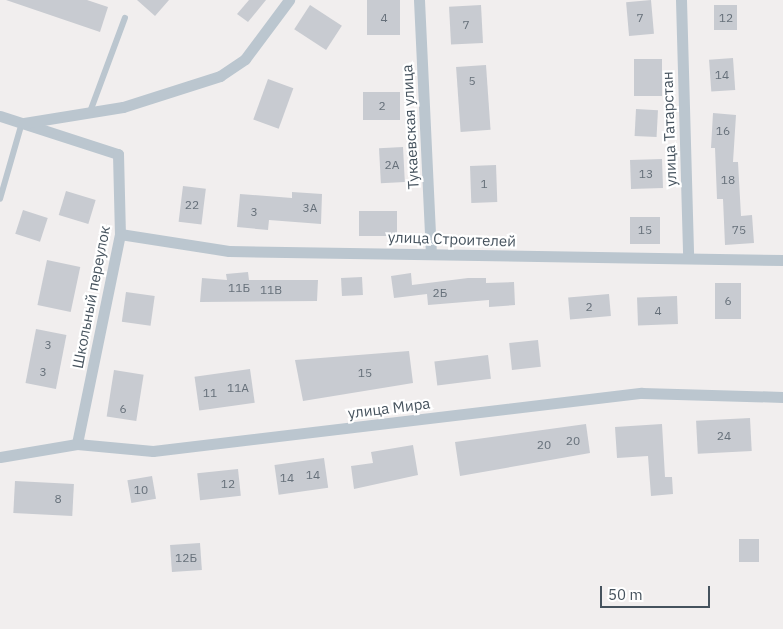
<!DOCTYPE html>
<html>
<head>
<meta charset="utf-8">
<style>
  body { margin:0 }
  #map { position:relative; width:783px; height:629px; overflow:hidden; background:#f1eeee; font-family:"IBM Plex Sans",sans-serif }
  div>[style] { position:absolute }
  .building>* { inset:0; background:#c8cbd1; transform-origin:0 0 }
  .service>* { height:5.5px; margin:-2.75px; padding:0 2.75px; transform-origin:2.75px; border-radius:2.75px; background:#bbc6cf }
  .minor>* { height:11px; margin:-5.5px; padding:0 5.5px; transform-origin:5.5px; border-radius:5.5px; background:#bbc6cf }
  span { translate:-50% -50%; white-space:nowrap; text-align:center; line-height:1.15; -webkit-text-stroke:4.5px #fff; paint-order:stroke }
  .number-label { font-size:12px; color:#66707a }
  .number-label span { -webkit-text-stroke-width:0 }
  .street-label { font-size:15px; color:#45525d }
  .scale { position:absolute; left:600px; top:586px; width:110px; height:22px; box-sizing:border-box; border:2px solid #45525d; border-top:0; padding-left:6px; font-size:15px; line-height:18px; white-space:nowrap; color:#45525d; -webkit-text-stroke:4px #fff; paint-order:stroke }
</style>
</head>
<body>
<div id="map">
  <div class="building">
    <i style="clip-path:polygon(6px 0,87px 0,108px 7px,100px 32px)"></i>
    <i style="clip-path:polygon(137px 0,169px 0,155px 16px)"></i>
    <i style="clip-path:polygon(249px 0,266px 0,248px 22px,237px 14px)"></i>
    <i style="left:367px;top:0;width:33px;height:35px"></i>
    <i style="left:651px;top:0;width:34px;height:25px;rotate:85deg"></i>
    <i style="left:310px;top:5px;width:38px;height:29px;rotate:33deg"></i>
    <i style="left:481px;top:5px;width:38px;height:32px;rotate:87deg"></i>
    <i style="left:714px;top:5px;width:23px;height:25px"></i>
    <i style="left:733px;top:58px;width:32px;height:24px;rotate:86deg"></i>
    <i style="left:634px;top:59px;width:28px;height:37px"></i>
    <i style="left:486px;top:65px;width:65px;height:30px;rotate:86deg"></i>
    <i style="left:268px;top:79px;width:27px;height:43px;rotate:20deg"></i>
    <i style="left:400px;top:92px;width:28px;height:37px;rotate:90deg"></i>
    <i style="left:636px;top:109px;width:22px;height:27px;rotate:3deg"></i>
    <i style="clip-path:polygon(713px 113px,736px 115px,733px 162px,738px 162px,741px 216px,752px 215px,754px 243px,725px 245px,723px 199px,717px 199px,715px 148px,711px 148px)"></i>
    <i style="left:403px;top:147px;width:35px;height:24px;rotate:87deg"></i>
    <i style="left:662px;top:159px;width:29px;height:32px;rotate:88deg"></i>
    <i style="left:496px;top:165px;width:37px;height:26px;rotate:88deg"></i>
    <i style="left:183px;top:186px;width:23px;height:36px;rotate:7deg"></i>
    <i style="left:66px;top:191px;width:31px;height:25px;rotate:17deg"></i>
    <i style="clip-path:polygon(292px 192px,322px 194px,321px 224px,269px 220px,268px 230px,237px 227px,240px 194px,292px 198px)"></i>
    <i style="left:23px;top:210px;width:26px;height:25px;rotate:18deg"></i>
    <i style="left:397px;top:211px;width:25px;height:38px;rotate:90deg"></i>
    <i style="left:630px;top:217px;width:30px;height:27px"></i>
    <i style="left:47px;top:260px;width:34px;height:46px;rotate:12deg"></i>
    <i style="clip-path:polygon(248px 272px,249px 280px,318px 280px,317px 301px,200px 302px,202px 278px,227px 280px,226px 274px)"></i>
    <i style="clip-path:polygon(411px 273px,412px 285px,468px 278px,486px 278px,486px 283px,514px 282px,515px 305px,489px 307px,489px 300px,428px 305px,427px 294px,394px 298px,391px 276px)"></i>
    <i style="left:362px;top:277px;width:18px;height:21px;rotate:87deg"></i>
    <i style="left:715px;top:283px;width:26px;height:36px"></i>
    <i style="left:126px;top:292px;width:29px;height:30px;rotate:8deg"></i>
    <i style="left:609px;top:294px;width:22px;height:41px;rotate:85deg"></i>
    <i style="left:677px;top:296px;width:28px;height:40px;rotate:88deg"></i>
    <i style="left:36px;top:329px;width:31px;height:55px;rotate:11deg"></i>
    <i style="left:538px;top:340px;width:27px;height:29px;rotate:84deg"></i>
    <i style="clip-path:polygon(409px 351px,413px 383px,303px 401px,295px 360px)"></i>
    <i style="left:488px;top:355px;width:24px;height:54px;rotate:83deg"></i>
    <i style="left:250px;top:369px;width:34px;height:56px;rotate:82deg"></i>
    <i style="left:114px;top:370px;width:30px;height:47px;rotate:9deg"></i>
    <i style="left:750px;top:418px;width:33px;height:54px;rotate:87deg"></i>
    <i style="clip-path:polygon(586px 424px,590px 453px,460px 476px,455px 442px)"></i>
    <i style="clip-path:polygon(662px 424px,665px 477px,672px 477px,673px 494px,651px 496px,648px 456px,617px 458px,615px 427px)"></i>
    <i style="clip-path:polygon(413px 445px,418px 475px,354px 489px,351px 466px,373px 463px,371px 452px)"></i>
    <i style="left:324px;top:458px;width:30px;height:50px;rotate:82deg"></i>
    <i style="left:238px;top:469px;width:27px;height:41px;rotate:84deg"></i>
    <i style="left:152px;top:476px;width:23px;height:25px;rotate:80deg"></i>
    <i style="left:15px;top:481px;width:59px;height:32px;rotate:3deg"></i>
    <i style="left:739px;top:539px;width:20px;height:23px"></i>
    <i style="left:200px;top:543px;width:27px;height:30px;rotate:86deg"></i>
  </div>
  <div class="service">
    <i style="left:90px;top:112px;width:100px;rotate:-69.6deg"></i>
    <i style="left:0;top:199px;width:79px;rotate:-73.9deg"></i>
  </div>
  <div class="minor">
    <i style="left:419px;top:0;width:252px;rotate:87.3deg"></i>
    <i style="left:681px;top:0;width:258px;rotate:88.4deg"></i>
    <i style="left:0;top:116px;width:124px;rotate:17.9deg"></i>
    <i style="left:118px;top:154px;width:80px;rotate:88.6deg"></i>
    <i style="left:120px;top:234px;width:214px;rotate:101.6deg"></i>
    <i style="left:24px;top:123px;width:100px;rotate:-9.2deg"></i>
    <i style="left:123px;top:107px;width:102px;rotate:-17.7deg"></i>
    <i style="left:220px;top:76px;width:30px;rotate:-34deg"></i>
    <i style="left:245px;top:59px;width:74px;rotate:-53.3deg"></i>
    <i style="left:120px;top:234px;width:110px;rotate:8.9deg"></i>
    <i style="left:229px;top:251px;width:554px;rotate:0.93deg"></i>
    <i style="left:0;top:457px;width:78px;rotate:-9.6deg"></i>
    <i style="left:77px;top:444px;width:76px;rotate:5.3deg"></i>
    <i style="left:153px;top:451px;width:492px;rotate:-6.8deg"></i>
    <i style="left:642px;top:393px;width:141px;rotate:1.6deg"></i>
  </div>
  <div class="number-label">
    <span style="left:384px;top:18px">4</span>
    <span style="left:640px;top:18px">7</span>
    <span style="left:726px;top:18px">12</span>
    <span style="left:466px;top:25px">7</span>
    <span style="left:722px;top:75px">14</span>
    <span style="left:472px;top:81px">5</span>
    <span style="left:382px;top:106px">2</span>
    <span style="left:723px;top:131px">16</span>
    <span style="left:392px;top:165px">2А</span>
    <span style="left:646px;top:174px">13</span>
    <span style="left:728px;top:180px">18</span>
    <span style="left:484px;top:184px">1</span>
    <span style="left:192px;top:205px">22</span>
    <span style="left:310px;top:208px">3А</span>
    <span style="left:254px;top:212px">3</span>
    <span style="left:645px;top:230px">15</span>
    <span style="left:739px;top:230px">75</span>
    <span style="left:239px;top:288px">11Б</span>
    <span style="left:271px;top:290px">11В</span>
    <span style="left:440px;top:293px">2Б</span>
    <span style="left:728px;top:301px">6</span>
    <span style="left:589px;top:307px">2</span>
    <span style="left:658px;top:311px">4</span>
    <span style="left:48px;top:345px">3</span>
    <span style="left:43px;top:372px">3</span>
    <span style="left:365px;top:373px">15</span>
    <span style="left:238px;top:388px">11А</span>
    <span style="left:210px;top:393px">11</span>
    <span style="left:123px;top:409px">6</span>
    <span style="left:724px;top:436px">24</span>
    <span style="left:573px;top:441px">20</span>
    <span style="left:544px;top:445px">20</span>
    <span style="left:313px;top:475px">14</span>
    <span style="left:287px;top:478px">14</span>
    <span style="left:228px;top:484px">12</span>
    <span style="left:141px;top:490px">10</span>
    <span style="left:58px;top:499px">8</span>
    <span style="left:186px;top:558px">12Б</span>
  </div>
  <div class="street-label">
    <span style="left:410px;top:127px;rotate:-93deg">Тукаевская улица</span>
    <span style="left:669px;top:129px;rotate:-92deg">улица Татарстан</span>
    <span style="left:452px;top:239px;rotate:2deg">улица Строителей</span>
    <span style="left:91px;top:297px;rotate:-79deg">Школьный переулок</span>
    <span style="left:389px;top:408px;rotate:-7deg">улица Мира</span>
  </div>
  <div class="scale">50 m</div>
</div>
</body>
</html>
